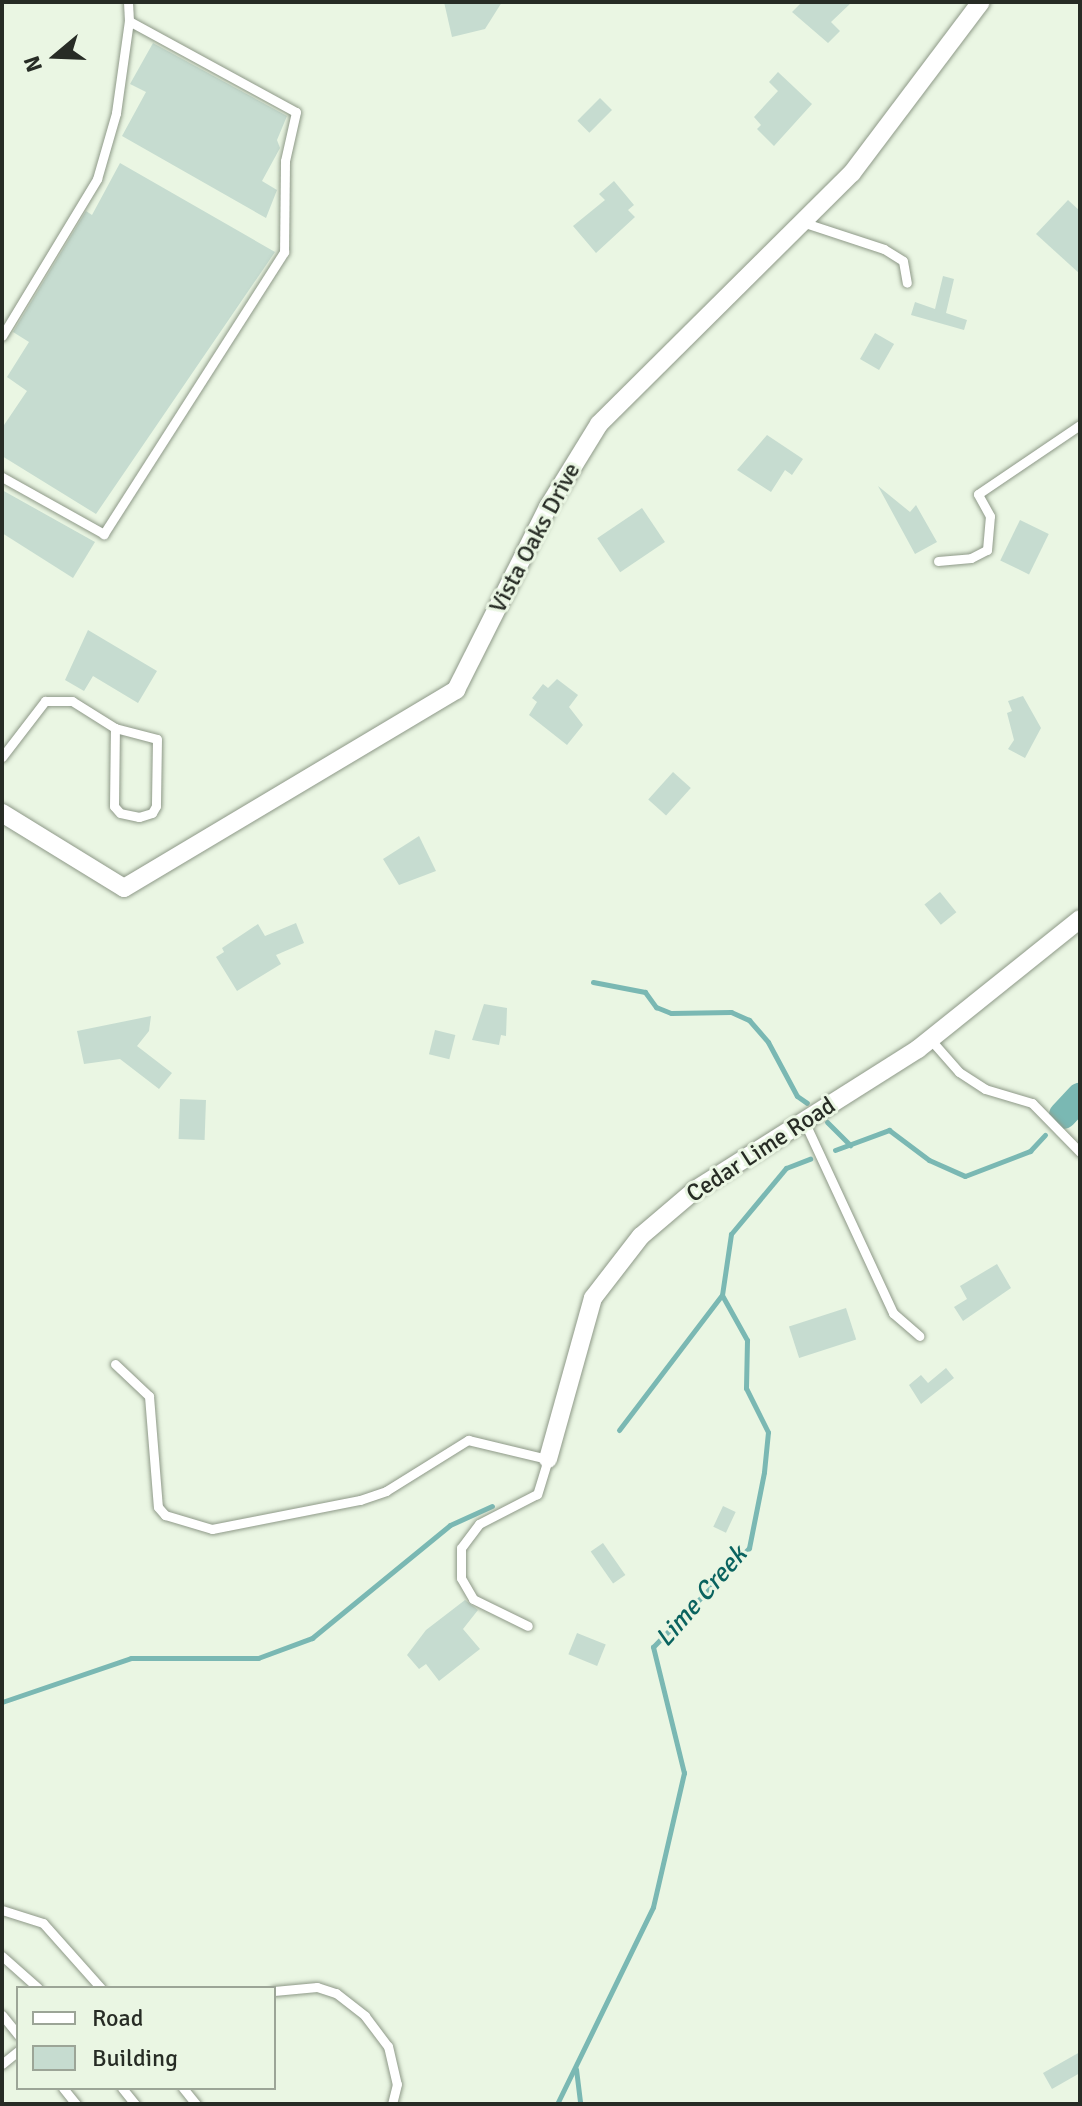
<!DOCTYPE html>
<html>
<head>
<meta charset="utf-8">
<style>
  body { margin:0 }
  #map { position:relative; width:1082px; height:2106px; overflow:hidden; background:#eaf6e3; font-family:Signika,sans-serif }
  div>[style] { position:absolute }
  .stream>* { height:5px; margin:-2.5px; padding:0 2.5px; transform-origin:2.5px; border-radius:2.5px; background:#7ab8b3 }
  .river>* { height:28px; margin:-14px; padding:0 14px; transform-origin:14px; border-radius:14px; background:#7ab8b3 }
  .building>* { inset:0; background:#c6dcd0; transform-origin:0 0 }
  .roads { filter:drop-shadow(0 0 2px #8e9988) drop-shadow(0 0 2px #8e9988) }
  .service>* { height:9px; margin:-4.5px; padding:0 4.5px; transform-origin:4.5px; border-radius:4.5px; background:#fff }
  .minor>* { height:18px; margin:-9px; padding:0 9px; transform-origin:9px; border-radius:9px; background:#fff }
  span { translate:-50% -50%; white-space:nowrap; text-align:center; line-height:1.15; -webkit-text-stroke:6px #eaf6e3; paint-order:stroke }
  .street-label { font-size:24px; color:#272c25 }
  .water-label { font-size:26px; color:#0a635f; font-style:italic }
  .frame { position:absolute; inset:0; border:4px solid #272c25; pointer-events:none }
  .legend { position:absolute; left:16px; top:1986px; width:260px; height:104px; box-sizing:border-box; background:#eaf6e3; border:2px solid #9ca597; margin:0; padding:10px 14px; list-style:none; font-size:24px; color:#272c25 }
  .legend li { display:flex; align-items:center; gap:16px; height:40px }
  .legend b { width:40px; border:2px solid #9ca597 }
  .north { position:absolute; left:16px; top:16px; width:80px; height:80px; -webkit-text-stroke:6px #eaf6e3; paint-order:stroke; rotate:251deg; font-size:22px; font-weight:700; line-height:32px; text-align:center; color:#272c25 }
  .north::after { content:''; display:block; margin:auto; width:28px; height:36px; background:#272c25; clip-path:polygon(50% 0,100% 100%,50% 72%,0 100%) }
</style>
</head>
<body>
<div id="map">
  <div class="stream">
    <i style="left:593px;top:982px;width:53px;rotate:10.9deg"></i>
    <i style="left:645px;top:992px;width:19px;rotate:54deg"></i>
    <i style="left:656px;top:1007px;width:16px;rotate:22deg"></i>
    <i style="left:671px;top:1013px;width:60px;rotate:-1deg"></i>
    <i style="left:731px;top:1012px;width:20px;rotate:24deg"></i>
    <i style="left:749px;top:1020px;width:29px;rotate:49deg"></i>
    <i style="left:768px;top:1042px;width:61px;rotate:61.8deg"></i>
    <i style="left:797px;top:1096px;width:12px;rotate:35deg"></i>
    <i style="left:827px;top:1122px;width:33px;rotate:45deg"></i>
    <i style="left:835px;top:1150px;width:58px;rotate:-20.3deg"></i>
    <i style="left:889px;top:1130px;width:50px;rotate:36.9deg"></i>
    <i style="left:929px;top:1160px;width:39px;rotate:24deg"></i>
    <i style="left:965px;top:1176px;width:70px;rotate:-21deg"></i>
    <i style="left:1030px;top:1151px;width:22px;rotate:-47deg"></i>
    <i style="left:619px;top:1430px;width:170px;rotate:-52.7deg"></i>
    <i style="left:2px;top:1702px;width:136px;rotate:-18.8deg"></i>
    <i style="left:131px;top:1658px;width:127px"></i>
    <i style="left:258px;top:1658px;width:58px;rotate:-20.3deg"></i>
    <i style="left:312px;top:1638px;width:178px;rotate:-39.3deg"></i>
    <i style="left:450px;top:1525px;width:46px;rotate:-24.3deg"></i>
    <i style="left:576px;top:2069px;width:35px;rotate:83deg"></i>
    <i style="left:557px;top:2104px;width:219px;rotate:-64deg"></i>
    <i style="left:653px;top:1907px;width:138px;rotate:-77deg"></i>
    <i style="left:684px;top:1773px;width:130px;rotate:-103.8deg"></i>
    <i style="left:653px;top:1647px;width:138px;rotate:-45.9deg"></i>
    <i style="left:749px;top:1548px;width:77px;rotate:-78.8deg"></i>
    <i style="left:764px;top:1472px;width:40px;rotate:-84.3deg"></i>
    <i style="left:768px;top:1432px;width:49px;rotate:-116.6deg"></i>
    <i style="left:746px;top:1388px;width:48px;rotate:-88.8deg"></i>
    <i style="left:747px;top:1340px;width:51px;rotate:-119.1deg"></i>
    <i style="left:722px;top:1295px;width:62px;rotate:-81.6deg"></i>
    <i style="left:731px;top:1234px;width:86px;rotate:-50.2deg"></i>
    <i style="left:786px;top:1168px;width:26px;rotate:-21deg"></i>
  </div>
  <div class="river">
    <i style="left:1063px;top:1115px;width:25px;rotate:-47deg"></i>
  </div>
  <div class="building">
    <i style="clip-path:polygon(444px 2px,502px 2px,485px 29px,452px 37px)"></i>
    <i style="clip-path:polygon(802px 2px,852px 2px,831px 22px,840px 31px,828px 43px,792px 12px)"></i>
    <i style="clip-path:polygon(153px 43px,287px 116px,277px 140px,280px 148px,262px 181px,277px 190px,266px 218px,122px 136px,146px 92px,130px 84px)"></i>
    <i style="clip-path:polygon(778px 72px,812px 104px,774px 146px,757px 129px,761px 125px,754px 117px,778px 91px,769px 82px)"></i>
    <i style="left:600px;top:98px;width:17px;height:32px;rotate:45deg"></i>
    <i style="clip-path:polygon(120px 163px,275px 252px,96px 514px,2px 456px,2px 428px,27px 391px,7px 377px,29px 342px,13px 332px,86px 211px,92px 215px)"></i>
    <i style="clip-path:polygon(614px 181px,634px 205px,628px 210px,635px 217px,596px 253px,573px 226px,605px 200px,599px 194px)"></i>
    <i style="clip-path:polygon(1068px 200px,1080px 211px,1080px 274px,1036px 234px)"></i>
    <i style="clip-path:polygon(943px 276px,954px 279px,946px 313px,967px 320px,964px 330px,911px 315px,915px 302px,935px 309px)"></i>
    <i style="left:875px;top:333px;width:22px;height:30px;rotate:30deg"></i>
    <i style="clip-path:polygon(767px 435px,803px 459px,792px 475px,785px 470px,771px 492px,737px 470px)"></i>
    <i style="clip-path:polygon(878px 486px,910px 512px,916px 505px,937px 542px,915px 554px)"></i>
    <i style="clip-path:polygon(2px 490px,95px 542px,73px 578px,2px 533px)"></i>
    <i style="left:642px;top:508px;width:41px;height:54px;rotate:56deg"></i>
    <i style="left:1020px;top:520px;width:32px;height:45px;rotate:26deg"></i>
    <i style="clip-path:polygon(88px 630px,157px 671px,138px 703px,93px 676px,84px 691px,65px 680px)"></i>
    <i style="clip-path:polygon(557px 679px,578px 695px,569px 707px,583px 725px,567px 745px,529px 715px,537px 702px,532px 698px,543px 684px,548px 688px)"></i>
    <i style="clip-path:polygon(1023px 696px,1041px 728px,1025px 758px,1008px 749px,1014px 740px,1007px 713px,1012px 711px,1008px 701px)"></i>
    <i style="left:673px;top:772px;width:24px;height:37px;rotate:42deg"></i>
    <i style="clip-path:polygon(419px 836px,436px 871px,399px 885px,383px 859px)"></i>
    <i style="left:940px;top:892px;width:26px;height:20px;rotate:51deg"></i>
    <i style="clip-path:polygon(296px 923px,304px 943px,276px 955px,281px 964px,237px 991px,216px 957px,224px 952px,222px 948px,258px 924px,265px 936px)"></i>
    <i style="clip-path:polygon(484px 1004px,507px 1008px,506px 1036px,501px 1035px,499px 1045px,472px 1040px)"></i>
    <i style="clip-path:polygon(151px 1016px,149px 1031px,137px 1046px,172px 1073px,159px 1089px,120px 1059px,84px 1064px,77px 1031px)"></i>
    <i style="left:435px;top:1030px;width:21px;height:25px;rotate:14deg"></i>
    <i style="left:180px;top:1099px;width:26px;height:40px;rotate:2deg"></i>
    <i style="clip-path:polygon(997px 1264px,1011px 1288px,963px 1321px,954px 1307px,967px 1299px,960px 1286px)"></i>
    <i style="left:846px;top:1308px;width:33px;height:60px;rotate:72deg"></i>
    <i style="clip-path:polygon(946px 1368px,954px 1378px,921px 1404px,909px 1385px,921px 1375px,928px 1383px)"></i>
    <i style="left:723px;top:1506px;width:14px;height:23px;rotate:25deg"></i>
    <i style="left:603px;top:1543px;width:39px;height:15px;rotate:55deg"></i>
    <i style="clip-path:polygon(465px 1600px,478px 1610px,463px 1629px,480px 1649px,439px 1681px,426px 1664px,419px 1669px,407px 1655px,426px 1630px)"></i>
    <i style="left:577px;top:1633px;width:31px;height:23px;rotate:22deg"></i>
    <i style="clip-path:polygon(1080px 2052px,1080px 2073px,1052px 2089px,1043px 2073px)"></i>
  </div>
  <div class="roads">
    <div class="service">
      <i style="left:128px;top:2px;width:19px;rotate:87deg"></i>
      <i style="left:802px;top:222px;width:86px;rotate:18.2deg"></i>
      <i style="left:884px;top:249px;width:22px;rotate:32deg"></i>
      <i style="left:903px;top:261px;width:22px;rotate:80deg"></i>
      <i style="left:2px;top:336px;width:184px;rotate:-58.8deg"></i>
      <i style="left:97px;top:179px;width:69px;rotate:-73.9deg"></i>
      <i style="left:116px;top:113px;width:93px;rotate:-82deg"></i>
      <i style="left:129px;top:21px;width:190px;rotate:28.6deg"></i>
      <i style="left:296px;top:112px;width:50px;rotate:102.7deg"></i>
      <i style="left:285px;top:161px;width:91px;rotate:90.6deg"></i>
      <i style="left:284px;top:252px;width:335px;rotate:122.6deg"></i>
      <i style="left:104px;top:534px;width:117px;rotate:-150.8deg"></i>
      <i style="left:938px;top:561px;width:33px;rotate:-5deg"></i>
      <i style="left:971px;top:558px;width:18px;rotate:-27deg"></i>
      <i style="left:987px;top:550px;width:34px;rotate:-85deg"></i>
      <i style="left:990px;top:516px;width:25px;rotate:-119deg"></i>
      <i style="left:978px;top:494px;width:123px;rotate:-34.1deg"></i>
      <i style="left:2px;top:757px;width:71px;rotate:-52.5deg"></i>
      <i style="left:45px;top:701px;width:27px"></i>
      <i style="left:72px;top:701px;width:51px;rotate:32.1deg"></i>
      <i style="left:115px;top:728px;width:43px;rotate:14.7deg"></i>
      <i style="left:157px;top:739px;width:67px;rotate:90.9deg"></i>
      <i style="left:156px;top:806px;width:8px;rotate:120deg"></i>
      <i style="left:152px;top:813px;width:14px;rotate:163deg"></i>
      <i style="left:139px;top:817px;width:19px;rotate:-168deg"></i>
      <i style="left:120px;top:813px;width:9px;rotate:-131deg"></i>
      <i style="left:114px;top:806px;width:78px;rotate:-89.3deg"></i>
      <i style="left:930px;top:1039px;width:44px;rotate:48.7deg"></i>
      <i style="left:959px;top:1072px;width:31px;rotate:33deg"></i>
      <i style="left:985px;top:1089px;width:49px;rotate:16.6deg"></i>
      <i style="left:1032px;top:1103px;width:69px;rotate:45.6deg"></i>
      <i style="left:804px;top:1121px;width:212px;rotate:65.1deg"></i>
      <i style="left:893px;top:1313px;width:35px;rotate:41deg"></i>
      <i style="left:115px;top:1364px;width:47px;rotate:43.3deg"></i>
      <i style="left:149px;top:1396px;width:111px;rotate:85.4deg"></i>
      <i style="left:158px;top:1507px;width:11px;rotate:49deg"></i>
      <i style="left:165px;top:1515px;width:49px;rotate:16.6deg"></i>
      <i style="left:212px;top:1529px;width:151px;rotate:-11.1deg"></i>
      <i style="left:360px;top:1500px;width:28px;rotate:-19deg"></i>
      <i style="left:386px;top:1491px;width:97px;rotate:-31.9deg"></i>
      <i style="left:468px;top:1440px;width:82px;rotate:13.4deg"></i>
      <i style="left:548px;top:1459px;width:37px;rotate:107deg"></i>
      <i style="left:537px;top:1494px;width:65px;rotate:152.7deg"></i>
      <i style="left:479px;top:1524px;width:30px;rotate:127deg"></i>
      <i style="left:461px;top:1548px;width:30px;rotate:90deg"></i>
      <i style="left:461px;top:1578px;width:24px;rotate:60deg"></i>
      <i style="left:473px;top:1599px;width:61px;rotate:26.1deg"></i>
      <i style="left:2px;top:1910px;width:43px;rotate:17.6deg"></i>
      <i style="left:43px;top:1923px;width:87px;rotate:48.3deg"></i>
      <i style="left:2px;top:1956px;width:48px;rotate:41.6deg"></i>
      <i style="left:274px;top:1991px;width:43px;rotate:-5.3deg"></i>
      <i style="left:317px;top:1987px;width:20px;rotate:18deg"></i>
      <i style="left:336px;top:1993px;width:37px;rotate:38deg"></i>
      <i style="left:365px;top:2016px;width:38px;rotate:53deg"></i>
      <i style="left:388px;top:2046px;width:39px;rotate:77deg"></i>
      <i style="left:397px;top:2084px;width:21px;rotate:104deg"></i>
      <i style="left:2px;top:2015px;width:26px;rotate:51deg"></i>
      <i style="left:2px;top:2064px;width:21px;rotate:-39deg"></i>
      <i style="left:63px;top:2088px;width:21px;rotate:51deg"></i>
      <i style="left:122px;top:2088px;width:21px;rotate:51deg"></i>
      <i style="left:183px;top:2088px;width:21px;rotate:51deg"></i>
    </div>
    <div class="minor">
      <i style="left:2px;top:813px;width:143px;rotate:31.6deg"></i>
      <i style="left:124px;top:888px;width:387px;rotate:-30.8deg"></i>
      <i style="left:456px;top:690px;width:205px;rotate:-63.3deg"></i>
      <i style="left:548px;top:507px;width:97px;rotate:-58.4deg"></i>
      <i style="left:599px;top:424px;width:356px;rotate:-44.8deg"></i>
      <i style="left:852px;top:173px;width:214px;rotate:-53deg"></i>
      <i style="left:548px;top:1459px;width:167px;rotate:-74.4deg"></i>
      <i style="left:593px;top:1298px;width:78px;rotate:-52.3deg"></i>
      <i style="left:641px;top:1236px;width:71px;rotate:-40.4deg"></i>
      <i style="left:695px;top:1190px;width:264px;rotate:-32.3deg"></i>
      <i style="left:918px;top:1049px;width:208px;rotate:-38.7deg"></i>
    </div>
  </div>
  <div class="street-label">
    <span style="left:535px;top:538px;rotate:-62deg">Vista Oaks Drive</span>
    <span style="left:761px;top:1150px;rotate:-33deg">Cedar Lime Road</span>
  </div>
  <div class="water-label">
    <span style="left:702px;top:1597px;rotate:-49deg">Lime Creek</span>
  </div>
  <div class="frame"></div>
  <ul class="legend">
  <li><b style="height:10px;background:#fff"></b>Road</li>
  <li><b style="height:22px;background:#c6dcd0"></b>Building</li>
  </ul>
  <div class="north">N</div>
</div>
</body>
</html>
